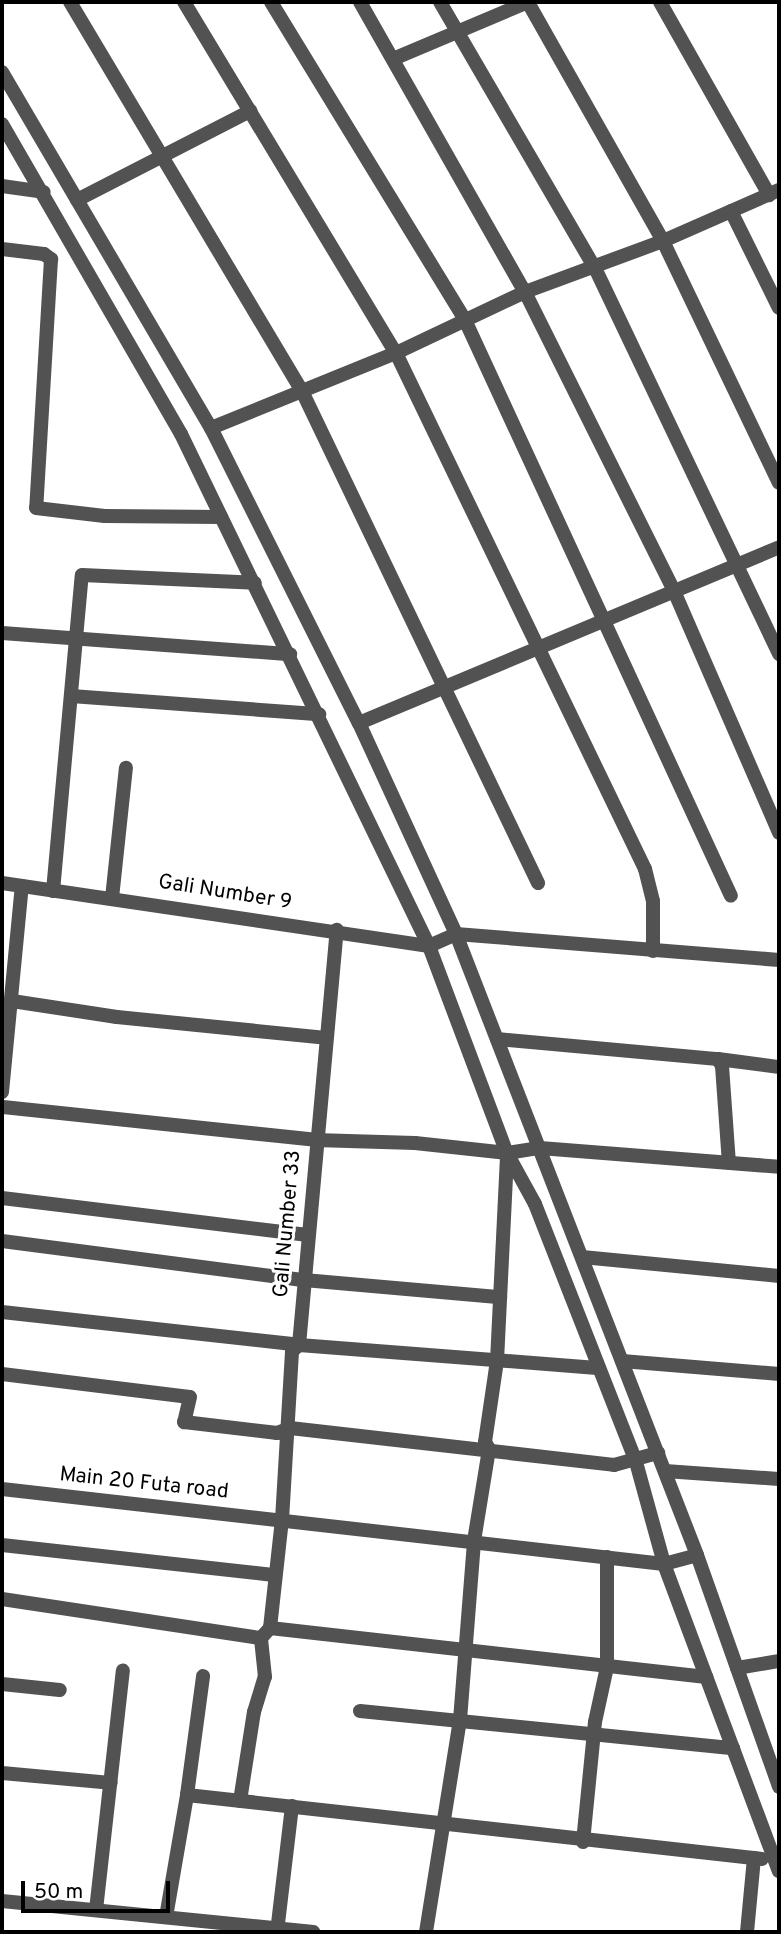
<!DOCTYPE html>
<html>
<head>
<meta charset="utf-8">
<style>
  body { margin:0 }
  #map { position:relative; width:781px; height:1934px; overflow:hidden; background:#fff; font-family:Overpass,sans-serif }
  div>[style] { position:absolute }
  .street>* { height:14px; margin:-7px; padding:0 7px; transform-origin:7px; border-radius:7px; background:#525252 }
  span { translate:-50% -50%; white-space:nowrap; text-align:center; line-height:1.15; -webkit-text-stroke:6px #fff; paint-order:stroke }
  .street-label { font-size:21px; color:#000 }
  .frame { position:absolute; inset:0; border:4px solid #000; pointer-events:none }
  .scale { position:absolute; left:21px; top:1881px; width:149px; height:32px; box-sizing:border-box; border:4px solid #000; border-top:0; padding-left:9px; font-size:21px; line-height:24px; white-space:nowrap; color:#000; -webkit-text-stroke:5px #fff; paint-order:stroke }
</style>
</head>
<body>
<div id="map">
  <div class="street">
    <i style="left:70px;top:2px;width:451px;rotate:59.2deg"></i>
    <i style="left:301px;top:389px;width:548px;rotate:64.37deg"></i>
    <i style="left:184px;top:2px;width:410px;rotate:58.9deg"></i>
    <i style="left:396px;top:353px;width:573px;rotate:64.24deg"></i>
    <i style="left:645px;top:869px;width:33px;rotate:76deg"></i>
    <i style="left:653px;top:901px;width:50px;rotate:90deg"></i>
    <i style="left:271px;top:2px;width:373px;rotate:58.6deg"></i>
    <i style="left:465px;top:320px;width:634px;rotate:65.21deg"></i>
    <i style="left:360px;top:2px;width:334px;rotate:60.4deg"></i>
    <i style="left:525px;top:292px;width:334px;rotate:63.5deg"></i>
    <i style="left:674px;top:591px;width:264px;rotate:66.5deg"></i>
    <i style="left:440px;top:2px;width:308px;rotate:59.8deg"></i>
    <i style="left:595px;top:268px;width:428px;rotate:64.5deg"></i>
    <i style="left:660px;top:2px;width:222px;rotate:60.5deg"></i>
    <i style="left:393px;top:59px;width:147px;rotate:-22.9deg"></i>
    <i style="left:2px;top:72px;width:413px;rotate:59.6deg"></i>
    <i style="left:211px;top:428px;width:330px;rotate:63.4deg"></i>
    <i style="left:359px;top:723px;width:232px;rotate:65.3deg"></i>
    <i style="left:456px;top:934px;width:666px;rotate:68.79deg"></i>
    <i style="left:697px;top:1555px;width:246px;rotate:70.5deg"></i>
    <i style="left:2px;top:124px;width:358px;rotate:60deg"></i>
    <i style="left:181px;top:434px;width:569px;rotate:64.16deg"></i>
    <i style="left:429px;top:946px;width:221px;rotate:69.4deg"></i>
    <i style="left:507px;top:1153px;width:58px;rotate:61.2deg"></i>
    <i style="left:535px;top:1204px;width:277px;rotate:68.6deg"></i>
    <i style="left:636px;top:1462px;width:106px;rotate:74.6deg"></i>
    <i style="left:664px;top:1564px;width:328px;rotate:69.5deg"></i>
    <i style="left:2px;top:186px;width:42px;rotate:8.1deg"></i>
    <i style="left:779px;top:190px;width:127px;rotate:156.3deg"></i>
    <i style="left:663px;top:241px;width:268px;rotate:64.4deg"></i>
    <i style="left:77px;top:200px;width:195px;rotate:-27.2deg"></i>
    <i style="left:731px;top:211px;width:108px;rotate:63.7deg"></i>
    <i style="left:2px;top:249px;width:42px;rotate:6.8deg"></i>
    <i style="left:44px;top:254px;width:9px;rotate:36deg"></i>
    <i style="left:51px;top:259px;width:249px;rotate:93.4deg"></i>
    <i style="left:36px;top:508px;width:69px;rotate:6.6deg"></i>
    <i style="left:105px;top:516px;width:116px;rotate:0.5deg"></i>
    <i style="left:211px;top:428px;width:200px;rotate:-22.1deg"></i>
    <i style="left:396px;top:353px;width:143px;rotate:-25.3deg"></i>
    <i style="left:525px;top:292px;width:147px;rotate:-20.3deg"></i>
    <i style="left:663px;top:241px;width:274px;rotate:-119.5deg"></i>
    <i style="left:2px;top:633px;width:289px;rotate:4.2deg"></i>
    <i style="left:71px;top:696px;width:249px;rotate:4.2deg"></i>
    <i style="left:359px;top:723px;width:455px;rotate:-22.7deg"></i>
    <i style="left:2px;top:883px;width:432px;rotate:8.4deg"></i>
    <i style="left:429px;top:946px;width:30px;rotate:-24deg"></i>
    <i style="left:456px;top:934px;width:324px;rotate:4.6deg"></i>
    <i style="left:53px;top:891px;width:317px;rotate:-84.8deg"></i>
    <i style="left:82px;top:575px;width:173px;rotate:2.6deg"></i>
    <i style="left:112px;top:898px;width:131px;rotate:-83.9deg"></i>
    <i style="left:12px;top:1001px;width:106px;rotate:8.7deg"></i>
    <i style="left:117px;top:1017px;width:210px;rotate:5.7deg"></i>
    <i style="left:497px;top:1039px;width:222px;rotate:5.2deg"></i>
    <i style="left:718px;top:1059px;width:8px;rotate:60deg"></i>
    <i style="left:722px;top:1066px;width:97px;rotate:85.9deg"></i>
    <i style="left:718px;top:1059px;width:62px;rotate:7.5deg"></i>
    <i style="left:2px;top:1092px;width:207px;rotate:-84.5deg"></i>
    <i style="left:3px;top:1107px;width:314px;rotate:6deg"></i>
    <i style="left:315px;top:1140px;width:100px;rotate:1.7deg"></i>
    <i style="left:415px;top:1143px;width:93px;rotate:6.2deg"></i>
    <i style="left:507px;top:1153px;width:33px;rotate:-9deg"></i>
    <i style="left:540px;top:1148px;width:240px;rotate:4.5deg"></i>
    <i style="left:2px;top:1198px;width:306px;rotate:6.9deg"></i>
    <i style="left:2px;top:1241px;width:305px;rotate:7.4deg"></i>
    <i style="left:304px;top:1280px;width:197px;rotate:5deg"></i>
    <i style="left:582px;top:1257px;width:198px;rotate:5.5deg"></i>
    <i style="left:2px;top:1312px;width:299px;rotate:6.3deg"></i>
    <i style="left:299px;top:1345px;width:299px;rotate:4.4deg"></i>
    <i style="left:622px;top:1361px;width:158px;rotate:4.7deg"></i>
    <i style="left:2px;top:1374px;width:189px;rotate:7deg"></i>
    <i style="left:190px;top:1397px;width:26px;rotate:103deg"></i>
    <i style="left:184px;top:1422px;width:94px;rotate:6.7deg"></i>
    <i style="left:277px;top:1433px;width:14px;rotate:-21deg"></i>
    <i style="left:290px;top:1428px;width:326px;rotate:6.5deg"></i>
    <i style="left:614px;top:1465px;width:46px;rotate:-15.3deg"></i>
    <i style="left:665px;top:1471px;width:114px;rotate:4deg"></i>
    <i style="left:2px;top:1489px;width:666px;rotate:6.46deg"></i>
    <i style="left:664px;top:1564px;width:34px;rotate:-15deg"></i>
    <i style="left:2px;top:1545px;width:273px;rotate:6.3deg"></i>
    <i style="left:2px;top:1599px;width:262px;rotate:8.6deg"></i>
    <i style="left:270px;top:1628px;width:439px;rotate:6.4deg"></i>
    <i style="left:737px;top:1668px;width:43px;rotate:-9.5deg"></i>
    <i style="left:2px;top:1684px;width:58px;rotate:5.9deg"></i>
    <i style="left:360px;top:1711px;width:375px;rotate:5.7deg"></i>
    <i style="left:2px;top:1773px;width:109px;rotate:5.2deg"></i>
    <i style="left:187px;top:1795px;width:120px;rotate:-82.3deg"></i>
    <i style="left:240px;top:1801px;width:90px;rotate:-81.1deg"></i>
    <i style="left:254px;top:1712px;width:37px;rotate:-73deg"></i>
    <i style="left:265px;top:1677px;width:39px;rotate:-96deg"></i>
    <i style="left:261px;top:1638px;width:13px;rotate:-48deg"></i>
    <i style="left:270px;top:1628px;width:109px;rotate:-83.7deg"></i>
    <i style="left:282px;top:1520px;width:169px;rotate:-86.6deg"></i>
    <i style="left:292px;top:1351px;width:9px;rotate:-41deg"></i>
    <i style="left:299px;top:1345px;width:417px;rotate:-84.8deg"></i>
    <i style="left:583px;top:1842px;width:121px;rotate:-84.3deg"></i>
    <i style="left:595px;top:1722px;width:56px;rotate:-77.7deg"></i>
    <i style="left:607px;top:1667px;width:110px;rotate:-90deg"></i>
    <i style="left:2px;top:1901px;width:313px;rotate:5.7deg"></i>
    <i style="left:96px;top:1910px;width:241px;rotate:-83.6deg"></i>
    <i style="left:166px;top:1917px;width:124px;rotate:-80.2deg"></i>
    <i style="left:187px;top:1795px;width:570px;rotate:6.34deg"></i>
    <i style="left:277px;top:1932px;width:127px;rotate:-83.2deg"></i>
    <i style="left:426px;top:1932px;width:215px;rotate:-80.9deg"></i>
    <i style="left:460px;top:1720px;width:180px;rotate:-85.5deg"></i>
    <i style="left:474px;top:1541px;width:93px;rotate:-80.7deg"></i>
    <i style="left:489px;top:1449px;width:8px;rotate:-120deg"></i>
    <i style="left:485px;top:1442px;width:82px;rotate:-81.6deg"></i>
    <i style="left:497px;top:1361px;width:208px;rotate:-87.2deg"></i>
    <i style="left:747px;top:1932px;width:74px;rotate:-84.6deg"></i>
    <i style="left:754px;top:1858px;width:8px;rotate:7deg"></i>
  </div>
  <div class="street-label">
    <span style="left:225px;top:893px;rotate:9deg">Gali Number 9</span>
    <span style="left:288px;top:1224px;rotate:-85deg">Gali Number 33</span>
    <span style="left:144px;top:1484px;rotate:6deg">Main 20 Futa road</span>
  </div>
  <div class="frame"></div>
  <div class="scale">50 m</div>
</div>
</body>
</html>
